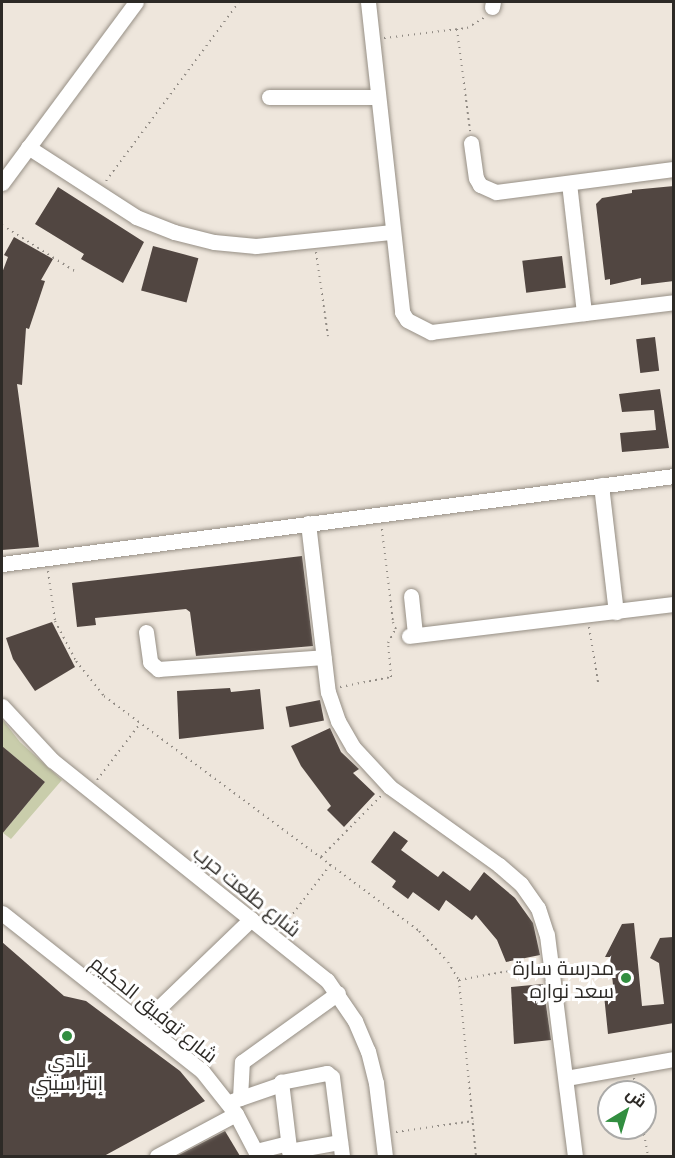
<!DOCTYPE html>
<html>
<head>
<meta charset="utf-8">
<style>
  body { margin:0 }
  #map { position:relative; width:675px; height:1158px; overflow:hidden; background:#eee6dc; font-family:"Playfair Display",Cairo,serif }
  div>[style] { position:absolute }
  .green>* { inset:0; background:#c9cdab }
  .building>* { inset:0; background:#514641; transform-origin:0 0 }
  .path>* { height:2px; margin-top:-1px; transform-origin:0; background:repeating-linear-gradient(90deg,#928c85 0 1.5px,transparent 0 6px) }
  .roads { filter:drop-shadow(0 0 2px #968f85) drop-shadow(0 0 2px #968f85) }
  .minor>* { height:15px; margin:-7.5px; padding:0 7.5px; transform-origin:7.5px; border-radius:7.5px; background:#fff }
  .dots>* { width:16px; height:16px; translate:-50% -50%; box-sizing:border-box; border:3px solid #fff; border-radius:50% }
  span { translate:-50% -50%; white-space:nowrap; text-align:center; line-height:1.15; -webkit-text-stroke:6px #fff; paint-order:stroke }
  .street-label { font-size:20px; color:#2d2a26 }
  .poi-label { font-size:20px; color:#2d2a26 }
  .right { translate:-100% -50%; text-align:right }
  .frame { position:absolute; inset:0; border:3px solid #2d2a26; pointer-events:none }
  .north { position:absolute; left:597px; top:1080px; width:60px; height:60px; box-sizing:border-box; background:#fff; border:2px solid #abaaa8; border-radius:50%; rotate:38deg; font-size:16px; font-weight:700; line-height:24px; text-align:center; color:#2d2a26 }
  .north::after { content:''; display:block; margin:auto; width:21px; height:27px; background:#328e40; clip-path:polygon(50% 0,100% 100%,50% 72%,0 100%) }
</style>
</head>
<body>
<div id="map">
  <div class="green">
    <i style="clip-path:polygon(2px 719px,20px 742px,62px 780px,11px 839px,3px 833px,45px 782px,2px 746px)"></i>
  </div>
  <div class="building">
    <i style="clip-path:polygon(674px 186px,674px 281px,641px 285px,641px 278px,610px 285px,610px 279px,605px 280px,596px 204px,602px 198px,632px 193px,632px 190px)"></i>
    <i style="clip-path:polygon(58px 187px,144px 242px,123px 283px,81px 259px,84px 254px,35px 224px)"></i>
    <i style="clip-path:polygon(14px 237px,53px 259px,41px 280px,45px 281px,29px 329px,26px 328px,22px 385px,17px 384px,39px 547px,2px 550px,2px 273px,8px 257px,4px 255px)"></i>
    <i style="left:153px;top:246px;width:47px;height:46px;rotate:15deg"></i>
    <i style="left:562px;top:256px;width:32px;height:40px;rotate:83deg"></i>
    <i style="left:655px;top:337px;width:34px;height:19px;rotate:83deg"></i>
    <i style="clip-path:polygon(660px 389px,669px 448px,622px 452px,620px 433px,656px 430px,654px 410px,622px 412px,619px 394px)"></i>
    <i style="clip-path:polygon(302px 556px,313px 646px,196px 656px,190px 612px,186px 609px,95px 618px,96px 625px,77px 627px,72px 583px)"></i>
    <i style="clip-path:polygon(52px 622px,75px 667px,35px 691px,13px 659px,6px 638px)"></i>
    <i style="clip-path:polygon(230px 688px,231px 692px,260px 689px,264px 729px,179px 739px,177px 691px)"></i>
    <i style="left:320px;top:700px;width:21px;height:35px;rotate:79deg"></i>
    <i style="clip-path:polygon(330px 728px,341px 752px,359px 769px,353px 773px,375px 794px,344px 827px,327px 810px,331px 806px,301px 766px,291px 746px)"></i>
    <i style="clip-path:polygon(2px 746px,45px 782px,2px 834px)"></i>
    <i style="clip-path:polygon(394px 831px,408px 841px,401px 850px,438px 877px,443px 871px,470px 891px,484px 872px,515px 898px,533px 923px,540px 955px,506px 962px,497px 940px,476px 915px,472px 920px,446px 900px,439px 911px,413px 892px,408px 899px,392px 887px,396px 881px,371px 862px)"></i>
    <i style="clip-path:polygon(634px 923px,642px 1006px,664px 1004px,659px 963px,650px 958px,660px 938px,673px 937px,674px 1023px,608px 1034px,604px 995px,614px 994px,610px 957px,605px 957px,622px 924px)"></i>
    <i style="clip-path:polygon(2px 942px,64px 996px,86px 1001px,180px 1071px,205px 1101px,104px 1156px,2px 1156px)"></i>
    <i style="clip-path:polygon(543px 984px,551px 1040px,514px 1044px,511px 987px)"></i>
    <i style="clip-path:polygon(225px 1131px,240px 1156px,177px 1156px)"></i>
  </div>
  <div class="path">
    <i style="left:457px;top:29px;width:103px;rotate:82.7deg"></i>
    <i style="left:384px;top:38px;width:84px;rotate:-6.9deg"></i>
    <i style="left:467px;top:28px;width:21px;rotate:-31deg"></i>
    <i style="left:106px;top:181px;width:223px;rotate:-53.4deg"></i>
    <i style="left:2px;top:225px;width:88px;rotate:32.4deg"></i>
    <i style="left:316px;top:252px;width:85px;rotate:81.9deg"></i>
    <i style="left:382px;top:529px;width:94px;rotate:83.3deg"></i>
    <i style="left:393px;top:622px;width:11px;rotate:68deg"></i>
    <i style="left:48px;top:571px;width:50px;rotate:82deg"></i>
    <i style="left:55px;top:621px;width:45px;rotate:62.3deg"></i>
    <i style="left:76px;top:661px;width:45px;rotate:51.3deg"></i>
    <i style="left:104px;top:696px;width:393px;rotate:36.7deg"></i>
    <i style="left:419px;top:931px;width:42px;rotate:46.9deg"></i>
    <i style="left:448px;top:962px;width:21px;rotate:59deg"></i>
    <i style="left:459px;top:980px;width:177px;rotate:84.5deg"></i>
    <i style="left:589px;top:627px;width:56px;rotate:80.7deg"></i>
    <i style="left:340px;top:687px;width:52px;rotate:-11.1deg"></i>
    <i style="left:391px;top:677px;width:34px;rotate:-95deg"></i>
    <i style="left:388px;top:643px;width:15px;rotate:-62deg"></i>
    <i style="left:97px;top:780px;width:69px;rotate:-52.6deg"></i>
    <i style="left:321px;top:857px;width:86px;rotate:-45.5deg"></i>
    <i style="left:282px;top:928px;width:81px;rotate:-52.6deg"></i>
    <i style="left:459px;top:980px;width:78px;rotate:-10.3deg"></i>
    <i style="left:634px;top:1078px;width:14px;rotate:82deg"></i>
    <i style="left:643px;top:1128px;width:28px;rotate:80deg"></i>
    <i style="left:396px;top:1132px;width:78px;rotate:-8.1deg"></i>
  </div>
  <div class="roads">
    <div class="minor">
      <i style="left:368px;top:2px;width:312px;rotate:83.7deg"></i>
      <i style="left:402px;top:312px;width:9px;rotate:58deg"></i>
      <i style="left:407px;top:320px;width:27px;rotate:27deg"></i>
      <i style="left:431px;top:332px;width:245px;rotate:-7deg"></i>
      <i style="left:492px;top:7px;width:5px;rotate:-79deg"></i>
      <i style="left:269px;top:97px;width:108px"></i>
      <i style="left:471px;top:143px;width:35px;rotate:82deg"></i>
      <i style="left:476px;top:178px;width:8px;rotate:60deg"></i>
      <i style="left:480px;top:185px;width:17px;rotate:24deg"></i>
      <i style="left:496px;top:192px;width:179px;rotate:-7.4deg"></i>
      <i style="left:28px;top:147px;width:129px;rotate:32.9deg"></i>
      <i style="left:136px;top:217px;width:41px;rotate:21.5deg"></i>
      <i style="left:174px;top:232px;width:41px;rotate:14deg"></i>
      <i style="left:214px;top:242px;width:42px;rotate:5.4deg"></i>
      <i style="left:256px;top:246px;width:137px;rotate:-5.9deg"></i>
      <i style="left:2px;top:183px;width:225px;rotate:-53.5deg"></i>
      <i style="left:569px;top:183px;width:131px;rotate:83.4deg"></i>
      <i style="left:601px;top:485px;width:128px;rotate:83.3deg"></i>
      <i style="left:308px;top:523px;width:170px;rotate:83.3deg"></i>
      <i style="left:328px;top:692px;width:31px;rotate:71deg"></i>
      <i style="left:338px;top:721px;width:30px;rotate:60deg"></i>
      <i style="left:353px;top:747px;width:54px;rotate:47.2deg"></i>
      <i style="left:390px;top:787px;width:134px;rotate:35.6deg"></i>
      <i style="left:499px;top:865px;width:29px;rotate:41deg"></i>
      <i style="left:521px;top:884px;width:29px;rotate:55deg"></i>
      <i style="left:538px;top:908px;width:28px;rotate:72deg"></i>
      <i style="left:547px;top:935px;width:223px;rotate:82.8deg"></i>
      <i style="left:2px;top:564px;width:678px;rotate:-7.46deg"></i>
      <i style="left:411px;top:596px;width:39px;rotate:84deg"></i>
      <i style="left:146px;top:632px;width:30px;rotate:82deg"></i>
      <i style="left:150px;top:662px;width:11px;rotate:41deg"></i>
      <i style="left:158px;top:669px;width:166px;rotate:-4.1deg"></i>
      <i style="left:409px;top:636px;width:267px;rotate:-6.9deg"></i>
      <i style="left:2px;top:706px;width:74px;rotate:47.2deg"></i>
      <i style="left:52px;top:760px;width:352px;rotate:38.7deg"></i>
      <i style="left:327px;top:980px;width:50px;rotate:55.7deg"></i>
      <i style="left:355px;top:1021px;width:33px;rotate:67deg"></i>
      <i style="left:368px;top:1051px;width:33px;rotate:76deg"></i>
      <i style="left:376px;top:1083px;width:74px;rotate:83deg"></i>
      <i style="left:2px;top:913px;width:255px;rotate:38.3deg"></i>
      <i style="left:202px;top:1071px;width:55px;rotate:51.7deg"></i>
      <i style="left:236px;top:1114px;width:47px;rotate:62.4deg"></i>
      <i style="left:143px;top:1023px;width:150px;rotate:-43.9deg"></i>
      <i style="left:566px;top:1078px;width:110px;rotate:-10deg"></i>
      <i style="left:240px;top:1098px;width:36px;rotate:-87deg"></i>
      <i style="left:242px;top:1062px;width:118px;rotate:-35.7deg"></i>
      <i style="left:232px;top:1101px;width:52px;rotate:-19.1deg"></i>
      <i style="left:256px;top:1151px;width:33px;rotate:-14deg"></i>
      <i style="left:289px;top:1151px;width:52px;rotate:-10deg"></i>
      <i style="left:157px;top:1156px;width:89px;rotate:-28deg"></i>
      <i style="left:290px;top:1156px;width:75px;rotate:-96.9deg"></i>
      <i style="left:281px;top:1082px;width:47px;rotate:-11.1deg"></i>
      <i style="left:327px;top:1073px;width:6px;rotate:39deg"></i>
      <i style="left:332px;top:1077px;width:80px;rotate:82.8deg"></i>
    </div>
  </div>
  <div class="dots">
    <i style="left:626px;top:978px;background:#328e40"></i>
    <i style="left:67px;top:1036px;background:#328e40"></i>
  </div>
  <div class="street-label">
    <span style="left:248px;top:890px;rotate:39deg">شارع طلعت حرب</span>
    <span style="left:155px;top:1008px;rotate:39deg">شارع توفيق الحكيم</span>
  </div>
  <div class="poi-label">
    <span class="right" style="left:614px;top:978px">مدرسة سارة<br>سعد نواره</span>
    <span style="left:67px;top:1070px">نادي<br>إنتر سيتي</span>
  </div>
  <div class="frame"></div>
  <div class="north">ش</div>
</div>
</body>
</html>
